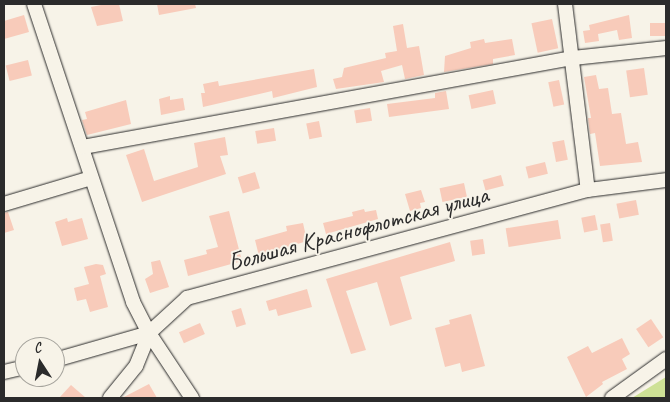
<!DOCTYPE html>
<html>
<head>
<meta charset="utf-8">
<style>
  body { margin:0 }
  #map { position:relative; width:670px; height:402px; overflow:hidden; background:#f7f3e8; font-family:Caveat,sans-serif }
  div>[style] { position:absolute }
  .green>* { inset:0; background:#cee196 }
  .building>* { inset:0; background:#f8cbba; transform-origin:0 0 }
  .roads { filter:drop-shadow(0 0 1px #2b2b2b) drop-shadow(0 0 1px #2b2b2b) }
  .minor>* { height:14px; margin:-7px; padding:0 7px; transform-origin:7px; border-radius:7px; background:#f7f3e8 }
  span { translate:-50% -50%; white-space:nowrap; text-align:center; line-height:1.15; -webkit-text-stroke:4px #f7f3e8; paint-order:stroke }
  .street-label { font-size:25px; color:#2b2b2b }
  .frame { position:absolute; inset:0; border:5px solid #2b2b2b; pointer-events:none }
  .north { position:absolute; left:15px; top:337px; width:50px; height:50px; box-sizing:border-box; background:#f7f3e8; border:1px solid #a5a39c; border-radius:50%; rotate:349deg; font-size:14px; font-weight:700; line-height:20px; text-align:center; color:#2b2b2b }
  .north::after { content:''; display:block; margin:auto; width:18px; height:22px; background:#2b2b2b; clip-path:polygon(50% 0,100% 100%,50% 72%,0 100%) }
</style>
</head>
<body>
<div id="map">
  <div class="green">
    <i style="clip-path:polygon(666px 377px,666px 398px,632px 398px)"></i>
  </div>
  <div class="building">
    <i style="clip-path:polygon(106px 4px,119px 4px,123px 21px,97px 26px,91px 7px)"></i>
    <i style="clip-path:polygon(157px 4px,195px 4px,196px 8px,159px 15px)"></i>
    <i style="clip-path:polygon(24px 15px,29px 32px,4px 39px,4px 21px)"></i>
    <i style="clip-path:polygon(629px 15px,632px 38px,619px 40px,617px 30px,598px 34px,599px 41px,585px 43px,583px 31px,590px 30px,589px 25px)"></i>
    <i style="left:552px;top:19px;width:30px;height:21px;rotate:78deg"></i>
    <i style="left:666px;top:23px;width:13px;height:16px;rotate:90deg"></i>
    <i style="clip-path:polygon(403px 24px,407px 48px,419px 46px,424px 75px,405px 79px,402px 65px,381px 71px,384px 82px,336px 89px,333px 79px,342px 77px,344px 68px,386px 58px,385px 53px,397px 51px,393px 26px)"></i>
    <i style="clip-path:polygon(484px 39px,485px 43px,512px 39px,515px 55px,493px 59px,493px 64px,444px 72px,445px 56px,471px 48px,470px 42px)"></i>
    <i style="left:28px;top:60px;width:16px;height:23px;rotate:76deg"></i>
    <i style="left:644px;top:68px;width:27px;height:18px;rotate:82deg"></i>
    <i style="clip-path:polygon(314px 69px,317px 87px,273px 98px,272px 91px,203px 107px,201px 93px,205px 93px,203px 84px,218px 81px,219px 86px)"></i>
    <i style="clip-path:polygon(596px 75px,599px 89px,608px 88px,612px 114px,621px 113px,626px 144px,638px 142px,642px 162px,600px 166px,595px 133px,590px 134px,588px 118px,591px 118px,584px 77px)"></i>
    <i style="left:559px;top:80px;width:25px;height:11px;rotate:78deg"></i>
    <i style="left:493px;top:90px;width:14px;height:25px;rotate:78deg"></i>
    <i style="clip-path:polygon(446px 91px,449px 109px,389px 117px,387px 104px,435px 98px,435px 93px)"></i>
    <i style="clip-path:polygon(170px 96px,170px 100px,183px 98px,185px 110px,161px 115px,159px 99px)"></i>
    <i style="clip-path:polygon(126px 100px,131px 124px,87px 135px,82px 120px,87px 119px,85px 112px)"></i>
    <i style="left:370px;top:108px;width:13px;height:16px;rotate:81deg"></i>
    <i style="left:319px;top:121px;width:16px;height:13px;rotate:79deg"></i>
    <i style="left:274px;top:128px;width:13px;height:19px;rotate:81deg"></i>
    <i style="clip-path:polygon(225px 137px,228px 155px,220px 156px,226px 174px,142px 202px,126px 155px,144px 149px,154px 181px,198px 167px,194px 143px)"></i>
    <i style="left:564px;top:140px;width:20px;height:12px;rotate:79deg"></i>
    <i style="left:545px;top:162px;width:12px;height:20px;rotate:76deg"></i>
    <i style="left:255px;top:172px;width:17px;height:18px;rotate:73deg"></i>
    <i style="left:501px;top:175px;width:11px;height:19px;rotate:75deg"></i>
    <i style="left:464px;top:183px;width:14px;height:25px;rotate:78deg"></i>
    <i style="clip-path:polygon(421px 190px,425px 202px,420px 203px,421px 208px,410px 211px,405px 194px)"></i>
    <i style="left:636px;top:200px;width:15px;height:20px;rotate:79deg"></i>
    <i style="clip-path:polygon(364px 209px,365px 212px,376px 210px,378px 219px,326px 234px,323px 223px,353px 216px,352px 212px)"></i>
    <i style="clip-path:polygon(229px 211px,242px 261px,188px 276px,184px 260px,207px 254px,206px 250px,218px 247px,209px 216px)"></i>
    <i style="clip-path:polygon(8px 212px,14px 230px,4px 233px,4px 213px)"></i>
    <i style="left:595px;top:215px;width:15px;height:14px;rotate:79deg"></i>
    <i style="clip-path:polygon(67px 218px,68px 222px,82px 218px,88px 239px,62px 246px,55px 222px)"></i>
    <i style="left:558px;top:220px;width:19px;height:53px;rotate:81deg"></i>
    <i style="clip-path:polygon(303px 223px,307px 241px,259px 256px,255px 240px,287px 231px,286px 226px)"></i>
    <i style="left:610px;top:223px;width:18px;height:10px;rotate:81deg"></i>
    <i style="left:483px;top:239px;width:15px;height:13px;rotate:82deg"></i>
    <i style="clip-path:polygon(450px 242px,455px 261px,400px 277px,412px 319px,390px 326px,377px 282px,346px 291px,366px 350px,351px 354px,326px 279px)"></i>
    <i style="clip-path:polygon(160px 260px,169px 287px,150px 293px,145px 279px,153px 274px,151px 262px)"></i>
    <i style="clip-path:polygon(96px 264px,103px 265px,106px 274px,100px 276px,108px 307px,90px 312px,86px 299px,77px 301px,74px 288px,89px 284px,84px 267px)"></i>
    <i style="clip-path:polygon(307px 289px,312px 307px,278px 316px,276px 309px,269px 311px,266px 301px)"></i>
    <i style="left:241px;top:308px;width:17px;height:10px;rotate:73deg"></i>
    <i style="clip-path:polygon(471px 314px,485px 366px,462px 372px,460px 363px,445px 367px,435px 328px,450px 324px,449px 320px)"></i>
    <i style="left:651px;top:319px;width:22px;height:18px;rotate:56deg"></i>
    <i style="left:200px;top:323px;width:12px;height:23px;rotate:66deg"></i>
    <i style="clip-path:polygon(622px 338px,630px 354px,622px 359px,627px 369px,602px 382px,603px 384px,586px 397px,567px 357px,588px 346px,592px 353px)"></i>
    <i style="clip-path:polygon(149px 384px,157px 398px,122px 398px)"></i>
    <i style="clip-path:polygon(71px 385px,86px 398px,59px 398px)"></i>
  </div>
  <div class="roads">
    <div class="minor">
      <i style="left:34px;top:4px;width:314px;rotate:71.6deg"></i>
      <i style="left:133px;top:302px;width:35px;rotate:63deg"></i>
      <i style="left:149px;top:333px;width:78px;rotate:56.5deg"></i>
      <i style="left:565px;top:4px;width:187px;rotate:83deg"></i>
      <i style="left:83px;top:147px;width:498px;rotate:-10.3deg"></i>
      <i style="left:573px;top:58px;width:94px;rotate:-6.1deg"></i>
      <i style="left:4px;top:204px;width:91px;rotate:-16.6deg"></i>
      <i style="left:55px;top:360px;width:98px;rotate:-16deg"></i>
      <i style="left:4px;top:372px;width:22px;rotate:-13deg"></i>
      <i style="left:110px;top:398px;width:41px;rotate:-50.9deg"></i>
      <i style="left:136px;top:366px;width:35px;rotate:-68deg"></i>
      <i style="left:149px;top:333px;width:52px;rotate:-42.6deg"></i>
      <i style="left:187px;top:298px;width:415px;rotate:-15.1deg"></i>
      <i style="left:588px;top:190px;width:79px;rotate:-7.3deg"></i>
      <i style="left:612px;top:398px;width:67px;rotate:-35.8deg"></i>
    </div>
  </div>
  <div class="street-label">
    <span style="left:358px;top:229px;rotate:-15deg">Большая Краснофлотская улица</span>
  </div>
  <div class="frame"></div>
  <div class="north">С</div>
</div>
</body>
</html>
